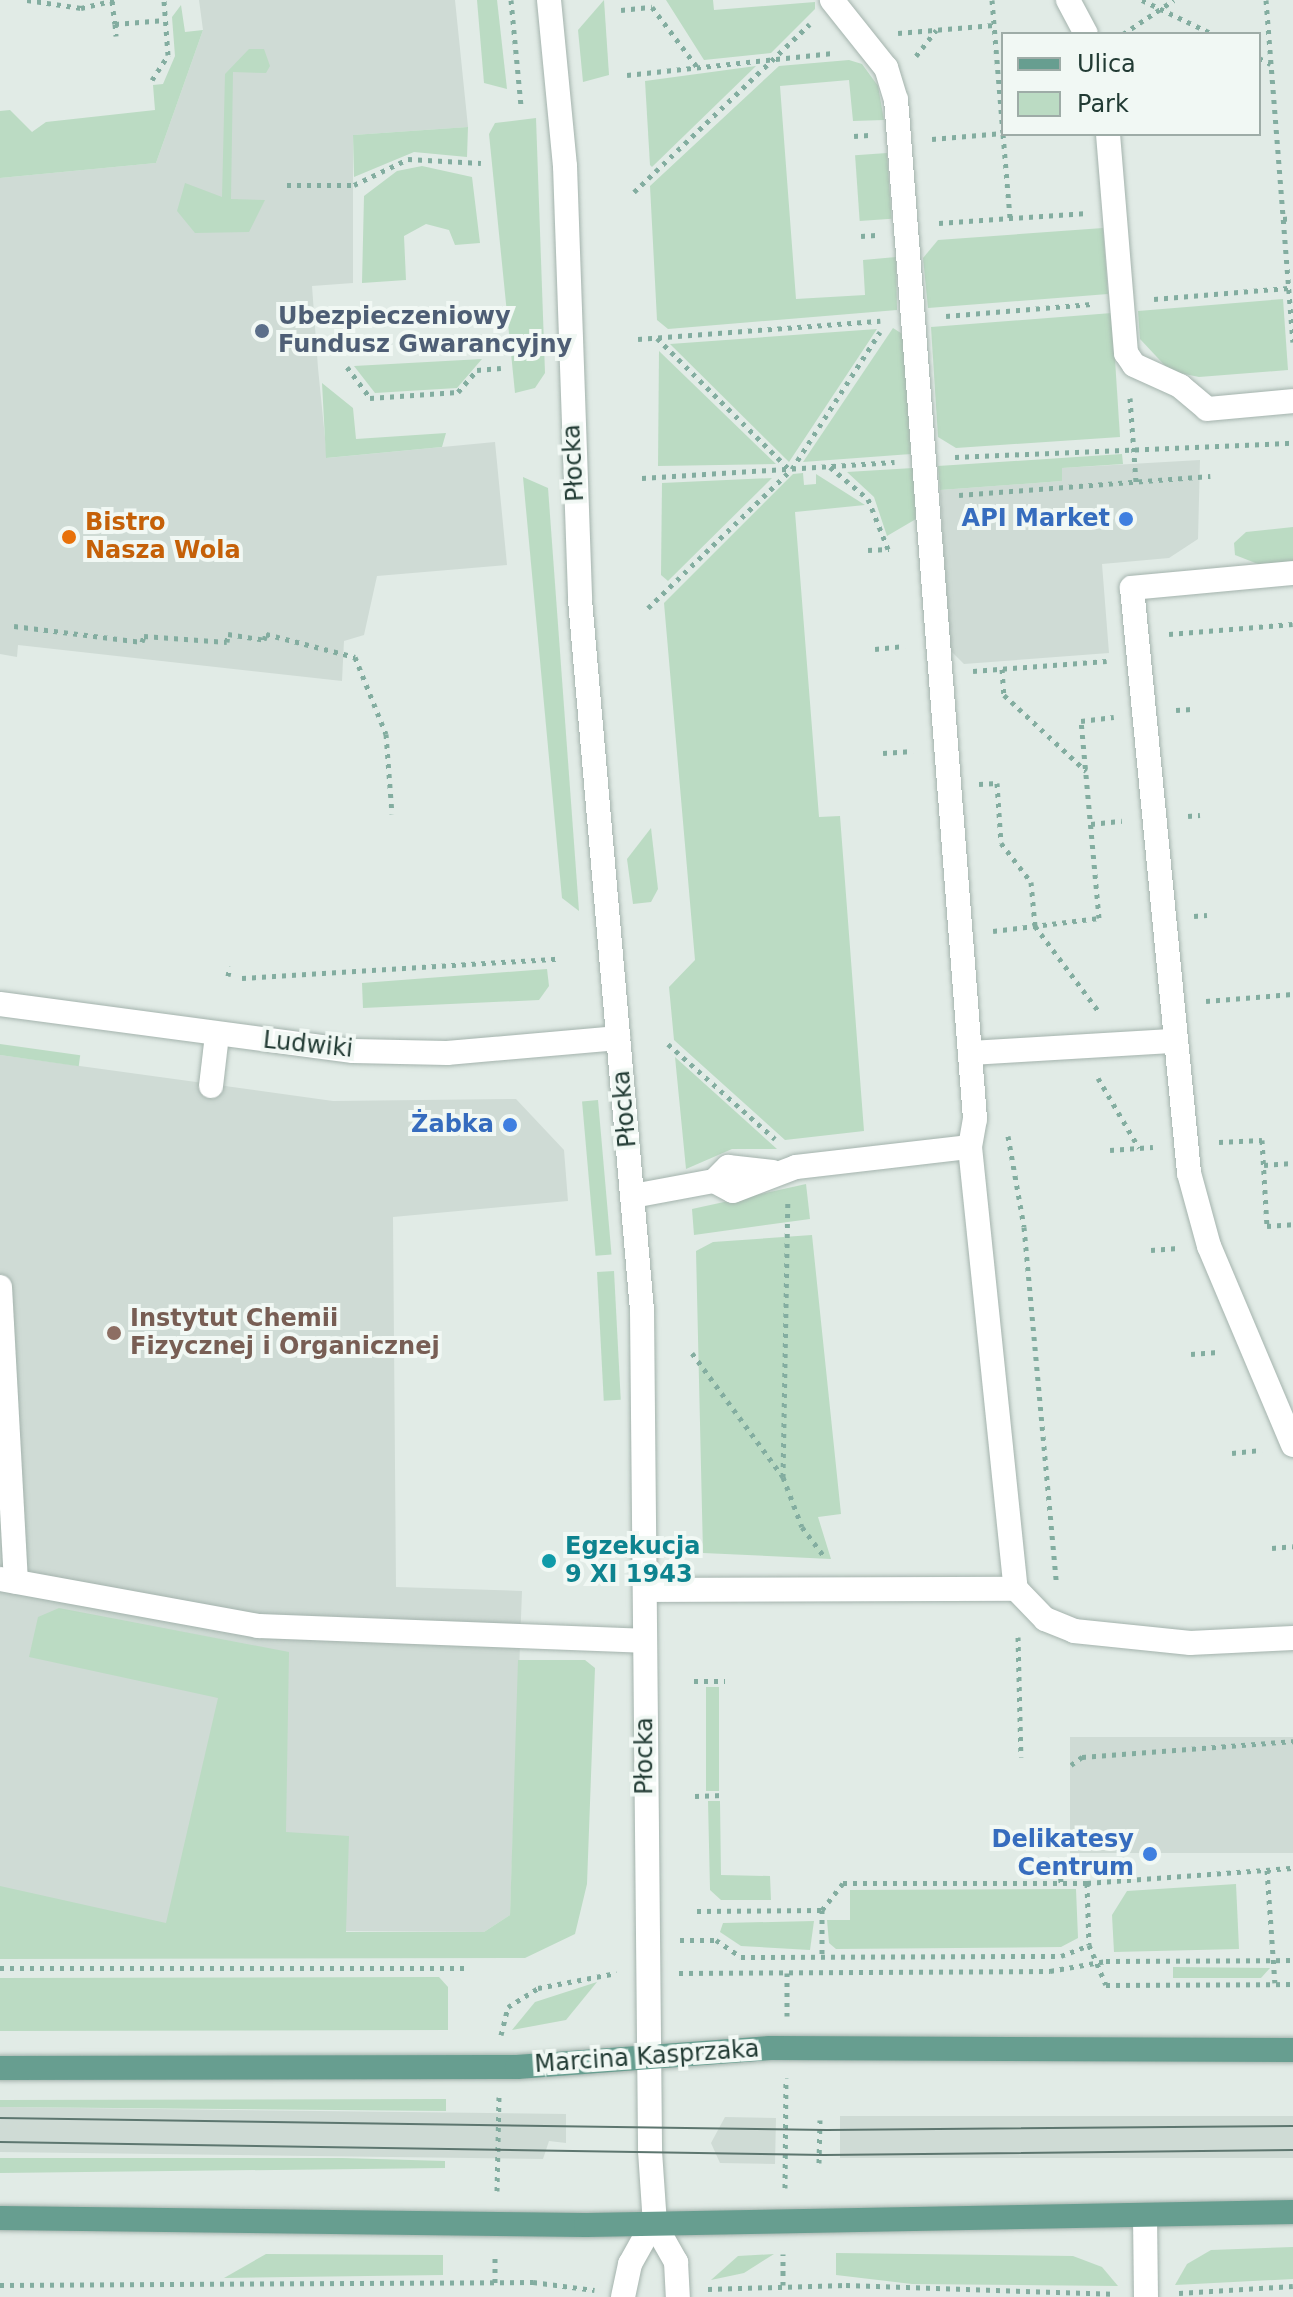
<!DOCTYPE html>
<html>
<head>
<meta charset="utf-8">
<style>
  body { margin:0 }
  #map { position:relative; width:1293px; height:2297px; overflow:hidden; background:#e1ebe6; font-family:"DejaVu Sans",sans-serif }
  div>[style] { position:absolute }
  .built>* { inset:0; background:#cfdbd5; transform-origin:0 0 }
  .green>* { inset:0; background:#bbdbc3; transform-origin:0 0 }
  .path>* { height:5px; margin-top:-2.5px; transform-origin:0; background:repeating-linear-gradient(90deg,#83ada0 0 4px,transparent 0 10px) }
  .roads { filter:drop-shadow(0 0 2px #a4b3ad) drop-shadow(0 0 2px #a4b3ad) }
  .minor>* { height:24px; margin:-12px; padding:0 12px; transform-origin:12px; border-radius:12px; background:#fff }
  .major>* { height:24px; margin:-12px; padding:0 12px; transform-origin:12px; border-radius:12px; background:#679e90 }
  .tram>* { height:2px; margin:-1px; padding:0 1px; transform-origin:1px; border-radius:1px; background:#5d766f }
  .dots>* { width:22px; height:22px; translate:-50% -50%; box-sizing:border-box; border:4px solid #f1f8f4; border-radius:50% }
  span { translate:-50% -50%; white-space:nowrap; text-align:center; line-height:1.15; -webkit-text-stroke:8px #f1f8f4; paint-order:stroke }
  .service-label { font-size:24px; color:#4e5e75; font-weight:700 }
  .left { translate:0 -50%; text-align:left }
  .street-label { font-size:24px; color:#223b34 }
  .shop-label { font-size:24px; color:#366cbe; font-weight:700 }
  .right { translate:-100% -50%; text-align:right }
  .food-label { font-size:24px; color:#c56008; font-weight:700 }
  .education-label { font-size:24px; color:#785e54; font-weight:700 }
  .culture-label { font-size:24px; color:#0d838f; font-weight:700 }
  .legend { position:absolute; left:1001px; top:32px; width:260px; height:104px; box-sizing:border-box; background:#f1f8f4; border:2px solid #9eaca7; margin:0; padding:10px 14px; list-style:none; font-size:24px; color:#223b34 }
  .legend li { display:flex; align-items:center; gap:16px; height:40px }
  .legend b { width:40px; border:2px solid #9eaca7 }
</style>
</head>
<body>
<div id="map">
  <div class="built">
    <i style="clip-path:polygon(199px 0,455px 0,468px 127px,353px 135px,353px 283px,312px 286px,318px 368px,327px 458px,495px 442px,507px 565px,377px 576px,364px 635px,344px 641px,342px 681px,18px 645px,17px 657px,0 654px,0 178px,156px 163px,203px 30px)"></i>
    <i style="clip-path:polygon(1200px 460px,1198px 539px,1169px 558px,1102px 564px,1109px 653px,964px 664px,950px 650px,940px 490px,1062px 481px,1061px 468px)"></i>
    <i style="clip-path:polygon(0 1055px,333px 1101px,516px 1099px,564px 1150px,568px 1201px,393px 1217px,396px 1587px,522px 1591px,510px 1915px,484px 1932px,0 1929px)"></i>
    <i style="left:1293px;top:1737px;width:116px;height:223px;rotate:90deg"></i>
    <i style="clip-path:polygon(0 2107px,566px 2114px,566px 2143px,549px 2141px,543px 2159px,0 2152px)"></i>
    <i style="left:1293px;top:2116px;width:42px;height:453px;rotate:90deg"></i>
    <i style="clip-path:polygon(725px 2117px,776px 2118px,775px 2164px,720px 2163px,711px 2143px)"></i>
  </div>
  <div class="green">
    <i style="clip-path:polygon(477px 0,497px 0,507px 89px,484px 83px)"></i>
    <i style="clip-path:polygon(604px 0,609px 75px,583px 82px,578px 30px)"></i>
    <i style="clip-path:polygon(666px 0,713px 0,714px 10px,815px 2px,815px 9px,771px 53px,704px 60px)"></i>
    <i style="clip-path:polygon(181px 5px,185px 32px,203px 30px,156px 163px,0 178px,0 111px,10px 110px,32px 132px,46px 122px,155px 110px,153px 85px,163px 84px,175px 56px,172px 17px)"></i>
    <i style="clip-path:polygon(249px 49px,264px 49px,270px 66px,266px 73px,233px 72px,231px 199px,265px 200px,249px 232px,195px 233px,177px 211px,185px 183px,222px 197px,225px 74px)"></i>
    <i style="clip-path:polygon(849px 60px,862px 64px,878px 86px,884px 120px,853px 121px,849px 80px,780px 86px,796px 299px,865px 295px,863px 260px,896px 257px,897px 310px,668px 329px,657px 320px,650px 186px,779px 66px)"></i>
    <i style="clip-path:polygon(756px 66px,652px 167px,650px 165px,645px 81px)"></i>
    <i style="clip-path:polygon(536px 118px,545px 373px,535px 388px,515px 393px,489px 134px,495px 123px)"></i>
    <i style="clip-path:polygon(468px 127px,467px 157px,414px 152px,354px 177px,353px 135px)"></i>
    <i style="left:887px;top:153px;width:66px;height:32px;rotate:86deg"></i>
    <i style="clip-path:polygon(422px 166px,472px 177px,480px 243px,455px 245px,449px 230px,426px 224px,404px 236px,406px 280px,362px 283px,364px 196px,397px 171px)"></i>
    <i style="clip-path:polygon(1103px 228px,1108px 294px,928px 308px,923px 258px,938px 240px)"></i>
    <i style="clip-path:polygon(1283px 299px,1288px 370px,1199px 377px,1170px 371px,1140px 339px,1138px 311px)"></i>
    <i style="clip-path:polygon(1112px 313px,1120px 437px,956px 448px,938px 437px,931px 327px)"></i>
    <i style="clip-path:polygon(893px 328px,904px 335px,911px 454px,803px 462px)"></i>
    <i style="clip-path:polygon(877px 329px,789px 462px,670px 344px)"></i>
    <i style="clip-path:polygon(659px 351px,776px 464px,658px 466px)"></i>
    <i style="clip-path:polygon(482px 359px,457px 388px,375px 393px,354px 366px)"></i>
    <i style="clip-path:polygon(322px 383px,353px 408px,356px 439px,446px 433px,442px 447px,326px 458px)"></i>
    <i style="clip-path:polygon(1122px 454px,1123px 464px,1062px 468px,1062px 481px,940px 490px,938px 466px)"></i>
    <i style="clip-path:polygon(913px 468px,916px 519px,887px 536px,874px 497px,847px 472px)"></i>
    <i style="clip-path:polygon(803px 473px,804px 485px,816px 484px,816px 474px,865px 505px,795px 512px,819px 817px,840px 816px,864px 1131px,785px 1140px,674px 1040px,669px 987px,695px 960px,664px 603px,793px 474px)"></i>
    <i style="clip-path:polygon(523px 477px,548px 488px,579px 911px,562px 898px)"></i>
    <i style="clip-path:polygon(772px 478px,668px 581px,661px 575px,662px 483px)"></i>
    <i style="clip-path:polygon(1293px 527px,1293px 563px,1258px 564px,1235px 555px,1234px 543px,1246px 532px)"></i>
    <i style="clip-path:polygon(651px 828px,658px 889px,651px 902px,633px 904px,627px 859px)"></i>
    <i style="clip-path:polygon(547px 969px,549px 986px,539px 1000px,363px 1008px,362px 983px)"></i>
    <i style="left:0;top:1044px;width:81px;height:11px;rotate:8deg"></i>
    <i style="clip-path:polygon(675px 1057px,777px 1149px,732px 1149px,686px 1169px)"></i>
    <i style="left:598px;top:1100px;width:155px;height:16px;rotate:85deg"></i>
    <i style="clip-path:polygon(806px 1184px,810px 1219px,694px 1235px,692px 1209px)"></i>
    <i style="clip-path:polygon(812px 1235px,841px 1514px,818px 1517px,831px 1559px,703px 1553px,696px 1251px,713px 1242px)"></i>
    <i style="left:614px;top:1271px;width:129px;height:17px;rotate:87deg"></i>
    <i style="clip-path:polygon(59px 1608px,289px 1652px,286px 1832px,349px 1836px,346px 1932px,484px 1932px,510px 1915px,518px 1660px,585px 1660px,595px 1668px,587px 1884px,575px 1934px,525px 1958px,0 1959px,0 1886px,166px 1923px,218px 1698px,29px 1657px,38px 1617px)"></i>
    <i style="left:706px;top:1687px;width:13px;height:104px"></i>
    <i style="clip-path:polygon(708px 1801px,720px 1801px,721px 1875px,770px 1876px,771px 1900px,721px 1900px,710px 1890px)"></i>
    <i style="clip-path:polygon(1236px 1884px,1239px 1949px,1114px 1952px,1112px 1915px,1127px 1891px)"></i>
    <i style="clip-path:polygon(1076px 1889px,1078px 1938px,1061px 1947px,836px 1949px,829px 1943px,827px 1920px,850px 1920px,850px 1890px)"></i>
    <i style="clip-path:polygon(814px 1921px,810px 1950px,741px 1946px,720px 1932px,723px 1923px)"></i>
    <i style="clip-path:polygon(1173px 1967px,1270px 1968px,1261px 1978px,1173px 1978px)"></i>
    <i style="clip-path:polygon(439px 1977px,448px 1987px,448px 2030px,0 2031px,0 1978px)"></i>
    <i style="clip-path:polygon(597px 1982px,566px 2020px,512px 2030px,535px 2002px)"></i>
    <i style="clip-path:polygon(446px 2099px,446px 2111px,0 2107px,0 2100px)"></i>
    <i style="clip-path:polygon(0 2158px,342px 2158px,445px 2161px,445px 2168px,0 2173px)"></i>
    <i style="clip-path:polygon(1293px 2247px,1293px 2279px,1175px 2285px,1187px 2264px,1211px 2250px)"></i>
    <i style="clip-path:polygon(836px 2253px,1073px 2256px,1102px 2267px,1118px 2286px,912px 2284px,836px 2275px)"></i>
    <i style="clip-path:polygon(266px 2254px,443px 2255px,443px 2275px,224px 2278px)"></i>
    <i style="clip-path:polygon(774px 2254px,744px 2273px,711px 2280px,738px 2256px)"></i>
  </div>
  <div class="path">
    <i style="left:27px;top:0;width:55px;rotate:8.4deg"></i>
    <i style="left:81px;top:8px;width:35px;rotate:-13deg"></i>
    <i style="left:511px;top:0;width:106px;rotate:84.6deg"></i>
    <i style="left:992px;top:0;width:133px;rotate:85.3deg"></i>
    <i style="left:1142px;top:0;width:79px;rotate:25.6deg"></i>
    <i style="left:1266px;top:0;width:343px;rotate:85.5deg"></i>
    <i style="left:112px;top:1px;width:23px;rotate:83deg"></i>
    <i style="left:115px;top:24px;width:50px;rotate:-4.6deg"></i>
    <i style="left:621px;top:10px;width:31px;rotate:-6deg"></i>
    <i style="left:652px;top:7px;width:76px;rotate:53deg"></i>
    <i style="left:115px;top:24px;width:12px;rotate:85deg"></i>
    <i style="left:898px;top:33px;width:96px;rotate:-4.8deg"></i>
    <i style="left:1123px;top:34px;width:61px;rotate:-33.7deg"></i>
    <i style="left:916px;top:56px;width:33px;rotate:-52deg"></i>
    <i style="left:1259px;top:58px;width:13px;rotate:27deg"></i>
    <i style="left:627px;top:75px;width:207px;rotate:-6.1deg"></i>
    <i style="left:152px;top:80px;width:30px;rotate:-57deg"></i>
    <i style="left:168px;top:55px;width:55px;rotate:-94.2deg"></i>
    <i style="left:1003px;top:134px;width:84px;rotate:85.2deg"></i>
    <i style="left:854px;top:136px;width:15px;rotate:-4deg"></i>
    <i style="left:932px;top:139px;width:71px;rotate:-4.8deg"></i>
    <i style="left:287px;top:185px;width:67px"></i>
    <i style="left:354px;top:185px;width:60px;rotate:-25.7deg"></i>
    <i style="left:408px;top:159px;width:73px;rotate:3.1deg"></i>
    <i style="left:634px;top:192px;width:243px;rotate:-43.7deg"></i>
    <i style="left:1283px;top:219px;width:10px;rotate:-6deg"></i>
    <i style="left:939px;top:223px;width:145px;rotate:-3.9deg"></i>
    <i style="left:861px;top:236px;width:15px;rotate:-4deg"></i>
    <i style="left:1154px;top:299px;width:135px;rotate:-4.7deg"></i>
    <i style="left:946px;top:316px;width:146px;rotate:-4.7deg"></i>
    <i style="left:657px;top:338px;width:186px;rotate:44.8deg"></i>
    <i style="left:638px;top:339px;width:243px;rotate:-4.3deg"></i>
    <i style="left:347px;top:367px;width:39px;rotate:53deg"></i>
    <i style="left:370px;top:398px;width:88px;rotate:-3.9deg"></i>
    <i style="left:458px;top:392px;width:29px;rotate:-49deg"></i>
    <i style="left:477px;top:370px;width:24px;rotate:-5deg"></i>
    <i style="left:1130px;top:398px;width:84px;rotate:85.9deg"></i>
    <i style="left:955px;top:457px;width:338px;rotate:-2.4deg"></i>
    <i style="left:830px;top:467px;width:50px;rotate:40.1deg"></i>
    <i style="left:868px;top:499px;width:54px;rotate:68.2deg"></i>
    <i style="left:642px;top:478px;width:253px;rotate:-3.6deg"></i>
    <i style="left:959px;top:495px;width:252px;rotate:-4.3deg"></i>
    <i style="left:868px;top:550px;width:21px;rotate:-3deg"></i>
    <i style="left:648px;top:608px;width:200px;rotate:-44deg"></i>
    <i style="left:792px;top:469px;width:163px;rotate:-57.3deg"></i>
    <i style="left:14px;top:626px;width:129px;rotate:7.1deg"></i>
    <i style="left:142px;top:642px;width:6px;rotate:-72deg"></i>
    <i style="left:144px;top:636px;width:83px;rotate:4.1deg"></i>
    <i style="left:227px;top:642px;width:8px;rotate:-83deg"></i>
    <i style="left:228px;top:634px;width:36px;rotate:9deg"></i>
    <i style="left:264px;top:640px;width:6px;rotate:-72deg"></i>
    <i style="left:266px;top:634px;width:92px;rotate:14.5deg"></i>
    <i style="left:355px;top:657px;width:83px;rotate:68.1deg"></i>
    <i style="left:386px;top:734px;width:80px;rotate:85.7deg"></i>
    <i style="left:1169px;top:634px;width:124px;rotate:-4.6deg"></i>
    <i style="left:875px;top:649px;width:30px;rotate:-6deg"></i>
    <i style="left:1002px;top:669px;width:26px;rotate:86deg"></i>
    <i style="left:1004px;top:695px;width:112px;rotate:42.8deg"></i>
    <i style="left:973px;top:671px;width:134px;rotate:-4.3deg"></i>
    <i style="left:1176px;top:710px;width:16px;rotate:-4deg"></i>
    <i style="left:883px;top:753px;width:30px;rotate:-4deg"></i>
    <i style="left:979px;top:784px;width:18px;rotate:-3deg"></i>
    <i style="left:997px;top:783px;width:60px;rotate:86.2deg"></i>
    <i style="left:1001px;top:843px;width:49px;rotate:52.4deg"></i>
    <i style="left:1031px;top:882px;width:44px;rotate:84.8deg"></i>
    <i style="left:1035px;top:926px;width:107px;rotate:53.3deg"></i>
    <i style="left:1188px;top:816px;width:12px;rotate:-5deg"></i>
    <i style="left:1091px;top:824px;width:31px;rotate:-6deg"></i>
    <i style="left:1194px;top:916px;width:13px;rotate:-4deg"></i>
    <i style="left:993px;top:931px;width:107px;rotate:-7deg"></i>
    <i style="left:1099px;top:918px;width:198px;rotate:-95.2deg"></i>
    <i style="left:1081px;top:721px;width:33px;rotate:-7deg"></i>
    <i style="left:228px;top:976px;width:10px;rotate:-79deg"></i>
    <i style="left:242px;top:978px;width:316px;rotate:-3.5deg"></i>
    <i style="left:1206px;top:1001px;width:87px;rotate:-4.6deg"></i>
    <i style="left:668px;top:1044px;width:143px;rotate:41.6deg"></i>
    <i style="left:1098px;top:1078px;width:81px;rotate:59.6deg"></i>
    <i style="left:1008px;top:1136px;width:92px;rotate:80deg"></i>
    <i style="left:1024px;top:1227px;width:356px;rotate:84.8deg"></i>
    <i style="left:1219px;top:1142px;width:43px;rotate:-2.7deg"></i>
    <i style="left:1262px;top:1140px;width:86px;rotate:86.7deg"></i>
    <i style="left:1267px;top:1226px;width:26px;rotate:-4deg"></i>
    <i style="left:1110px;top:1150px;width:43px;rotate:-4deg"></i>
    <i style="left:1264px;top:1165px;width:29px;rotate:-4deg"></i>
    <i style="left:1151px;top:1250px;width:27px;rotate:-4deg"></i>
    <i style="left:692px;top:1353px;width:154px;rotate:53.7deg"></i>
    <i style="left:783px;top:1477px;width:53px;rotate:69.2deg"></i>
    <i style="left:802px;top:1527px;width:35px;rotate:53deg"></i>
    <i style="left:1191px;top:1354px;width:27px;rotate:-4deg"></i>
    <i style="left:1232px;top:1453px;width:30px;rotate:-6deg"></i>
    <i style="left:783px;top:1477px;width:274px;rotate:-89deg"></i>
    <i style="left:1272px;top:1548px;width:21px;rotate:-5deg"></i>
    <i style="left:1018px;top:1637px;width:120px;rotate:88.6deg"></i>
    <i style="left:694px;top:1681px;width:31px"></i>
    <i style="left:1071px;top:1765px;width:14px;rotate:-36deg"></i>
    <i style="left:1082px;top:1757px;width:212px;rotate:-4.3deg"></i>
    <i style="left:695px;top:1796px;width:29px;rotate:-2deg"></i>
    <i style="left:1060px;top:1868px;width:15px;rotate:86deg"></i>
    <i style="left:1267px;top:1870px;width:113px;rotate:86deg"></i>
    <i style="left:1087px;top:1883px;width:62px;rotate:88.2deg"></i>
    <i style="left:822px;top:1910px;width:47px;rotate:90deg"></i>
    <i style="left:697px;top:1911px;width:125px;rotate:-0.5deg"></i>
    <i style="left:822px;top:1910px;width:34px;rotate:-52deg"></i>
    <i style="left:843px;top:1883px;width:244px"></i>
    <i style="left:1087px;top:1883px;width:207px;rotate:-4.2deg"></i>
    <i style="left:680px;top:1940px;width:36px"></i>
    <i style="left:716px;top:1940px;width:30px;rotate:34deg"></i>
    <i style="left:741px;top:1957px;width:320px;rotate:-0.2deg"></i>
    <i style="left:1061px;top:1956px;width:30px;rotate:-21deg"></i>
    <i style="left:1089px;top:1945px;width:43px;rotate:67deg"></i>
    <i style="left:1106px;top:1985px;width:187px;rotate:-0.3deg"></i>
    <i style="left:0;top:1968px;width:470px"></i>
    <i style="left:679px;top:1973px;width:371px;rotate:-0.3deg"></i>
    <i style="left:1050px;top:1971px;width:57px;rotate:-10.1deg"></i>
    <i style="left:1106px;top:1961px;width:187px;rotate:-0.3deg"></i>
    <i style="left:787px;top:2016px;width:43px;rotate:-90deg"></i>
    <i style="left:501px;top:2035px;width:29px;rotate:-76deg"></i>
    <i style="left:508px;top:2007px;width:36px;rotate:-32deg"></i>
    <i style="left:538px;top:1988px;width:80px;rotate:-10.8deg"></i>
    <i style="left:819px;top:2163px;width:43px;rotate:-88.7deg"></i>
    <i style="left:785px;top:2188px;width:110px;rotate:-89.5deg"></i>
    <i style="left:497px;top:2191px;width:94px;rotate:-88.8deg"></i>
    <i style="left:495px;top:2283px;width:26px;rotate:-90deg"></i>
    <i style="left:0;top:2285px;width:533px;rotate:-0.32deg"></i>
    <i style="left:533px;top:2282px;width:62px;rotate:7.5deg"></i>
    <i style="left:783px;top:2285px;width:31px;rotate:-90deg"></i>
    <i style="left:708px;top:2289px;width:138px;rotate:-1.7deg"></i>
    <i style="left:846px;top:2285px;width:267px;rotate:1.9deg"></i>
    <i style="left:1179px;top:2293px;width:114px;rotate:-3.5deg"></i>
  </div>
  <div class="roads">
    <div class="minor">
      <i style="left:549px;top:0;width:167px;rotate:84.5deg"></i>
      <i style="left:565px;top:166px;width:434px;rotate:88deg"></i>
      <i style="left:580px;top:600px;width:713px;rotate:85.01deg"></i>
      <i style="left:642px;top:1310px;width:841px;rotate:89.45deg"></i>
      <i style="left:650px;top:2151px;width:74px;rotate:86.1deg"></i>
      <i style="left:655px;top:2225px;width:43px;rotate:60.4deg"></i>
      <i style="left:676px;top:2262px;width:35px;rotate:87deg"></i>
      <i style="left:1068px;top:0;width:38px;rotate:62deg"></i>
      <i style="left:1108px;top:134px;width:220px;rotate:85.3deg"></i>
      <i style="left:1126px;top:353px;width:14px;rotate:56deg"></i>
      <i style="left:1134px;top:365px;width:51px;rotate:24.5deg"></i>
      <i style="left:1180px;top:386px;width:35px;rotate:40deg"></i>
      <i style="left:1207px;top:409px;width:86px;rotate:-5.3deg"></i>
      <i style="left:1293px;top:573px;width:162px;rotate:174.7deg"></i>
      <i style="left:1132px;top:588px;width:588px;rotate:84.43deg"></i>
      <i style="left:1189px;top:1173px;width:76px;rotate:74.7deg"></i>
      <i style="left:1209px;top:1246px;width:216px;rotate:67.1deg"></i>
      <i style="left:0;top:1004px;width:356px;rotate:7.6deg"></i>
      <i style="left:353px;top:1051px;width:94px;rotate:1.2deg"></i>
      <i style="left:447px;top:1053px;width:172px;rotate:-5deg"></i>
      <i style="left:970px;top:1053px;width:202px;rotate:-3.4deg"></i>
      <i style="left:211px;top:1086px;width:51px;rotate:-83.3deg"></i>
      <i style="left:970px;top:1147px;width:444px;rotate:84.1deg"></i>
      <i style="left:1016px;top:1589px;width:42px;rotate:46deg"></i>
      <i style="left:1045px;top:1619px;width:31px;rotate:22deg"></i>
      <i style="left:1074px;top:1631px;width:117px;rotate:5.9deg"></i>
      <i style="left:1190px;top:1643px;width:103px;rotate:-2.8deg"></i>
      <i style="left:714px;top:1181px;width:21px;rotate:28deg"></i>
      <i style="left:733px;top:1191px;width:67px;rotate:-20.9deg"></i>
      <i style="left:796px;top:1167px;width:175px;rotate:-6.6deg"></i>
      <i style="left:970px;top:1147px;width:28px;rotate:-80deg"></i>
      <i style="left:975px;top:1119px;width:1022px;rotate:-94.43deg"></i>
      <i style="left:896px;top:100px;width:34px;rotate:-107deg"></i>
      <i style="left:886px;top:68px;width:87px;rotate:-128.5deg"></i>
      <i style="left:633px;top:1196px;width:82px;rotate:-10.5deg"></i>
      <i style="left:714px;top:1181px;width:20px;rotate:-45deg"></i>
      <i style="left:728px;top:1167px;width:45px;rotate:6.3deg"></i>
      <i style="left:0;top:1287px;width:295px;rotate:86.9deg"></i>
      <i style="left:0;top:1579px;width:262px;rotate:10.3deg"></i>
      <i style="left:258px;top:1626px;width:386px;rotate:2.2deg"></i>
      <i style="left:645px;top:1590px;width:371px;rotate:-0.2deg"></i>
      <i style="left:1145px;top:2216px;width:81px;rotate:89.3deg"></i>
      <i style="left:623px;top:2297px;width:34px;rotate:-78deg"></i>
      <i style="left:630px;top:2264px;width:49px;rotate:-60.8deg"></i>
    </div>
    <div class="major">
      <i style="left:0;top:2068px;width:517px;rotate:-0.11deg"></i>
      <i style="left:517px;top:2067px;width:254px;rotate:-4.3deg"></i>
      <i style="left:770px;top:2048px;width:523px;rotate:0.22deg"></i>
      <i style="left:0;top:2218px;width:586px;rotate:0.68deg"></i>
      <i style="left:586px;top:2225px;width:707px;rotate:-1.05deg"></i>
    </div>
  </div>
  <div class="tram">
    <i style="left:0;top:2118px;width:827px;rotate:0.83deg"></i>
    <i style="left:827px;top:2130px;width:466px;rotate:-0.5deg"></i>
    <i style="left:0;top:2142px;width:824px;rotate:0.9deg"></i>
    <i style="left:824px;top:2155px;width:469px;rotate:-0.6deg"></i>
  </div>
  <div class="dots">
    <i style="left:262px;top:331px;background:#5c6f8a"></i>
    <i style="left:1126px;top:519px;background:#3f7fe0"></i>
    <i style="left:69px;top:537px;background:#e8710a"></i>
    <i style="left:510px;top:1125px;background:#3f7fe0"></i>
    <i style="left:114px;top:1333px;background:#8d6e63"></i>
    <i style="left:549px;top:1561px;background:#0f9aa8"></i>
    <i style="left:1150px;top:1854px;background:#3f7fe0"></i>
  </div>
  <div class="service-label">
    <span class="left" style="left:278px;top:331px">Ubezpieczeniowy<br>Fundusz Gwarancyjny</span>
  </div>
  <div class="street-label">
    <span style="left:574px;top:463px;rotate:-93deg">Płocka</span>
    <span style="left:308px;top:1045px;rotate:6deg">Ludwiki</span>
    <span style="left:625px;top:1109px;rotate:-95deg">Płocka</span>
    <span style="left:645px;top:1756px;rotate:-90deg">Płocka</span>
    <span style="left:647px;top:2057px;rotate:-4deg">Marcina Kasprzaka</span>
  </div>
  <div class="shop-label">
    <span class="right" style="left:1110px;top:519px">API Market</span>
    <span class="right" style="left:494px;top:1125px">Żabka</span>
    <span class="right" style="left:1134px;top:1854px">Delikatesy<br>Centrum</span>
  </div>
  <div class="food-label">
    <span class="left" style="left:85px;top:537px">Bistro<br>Nasza Wola</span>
  </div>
  <div class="education-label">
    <span class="left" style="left:130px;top:1333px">Instytut Chemii<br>Fizycznej i Organicznej</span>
  </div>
  <div class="culture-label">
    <span class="left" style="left:565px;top:1561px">Egzekucja<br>9 XI 1943</span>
  </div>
  <ul class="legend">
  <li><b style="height:10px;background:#679e90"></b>Ulica</li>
  <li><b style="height:22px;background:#bbdbc3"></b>Park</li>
  </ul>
</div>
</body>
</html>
